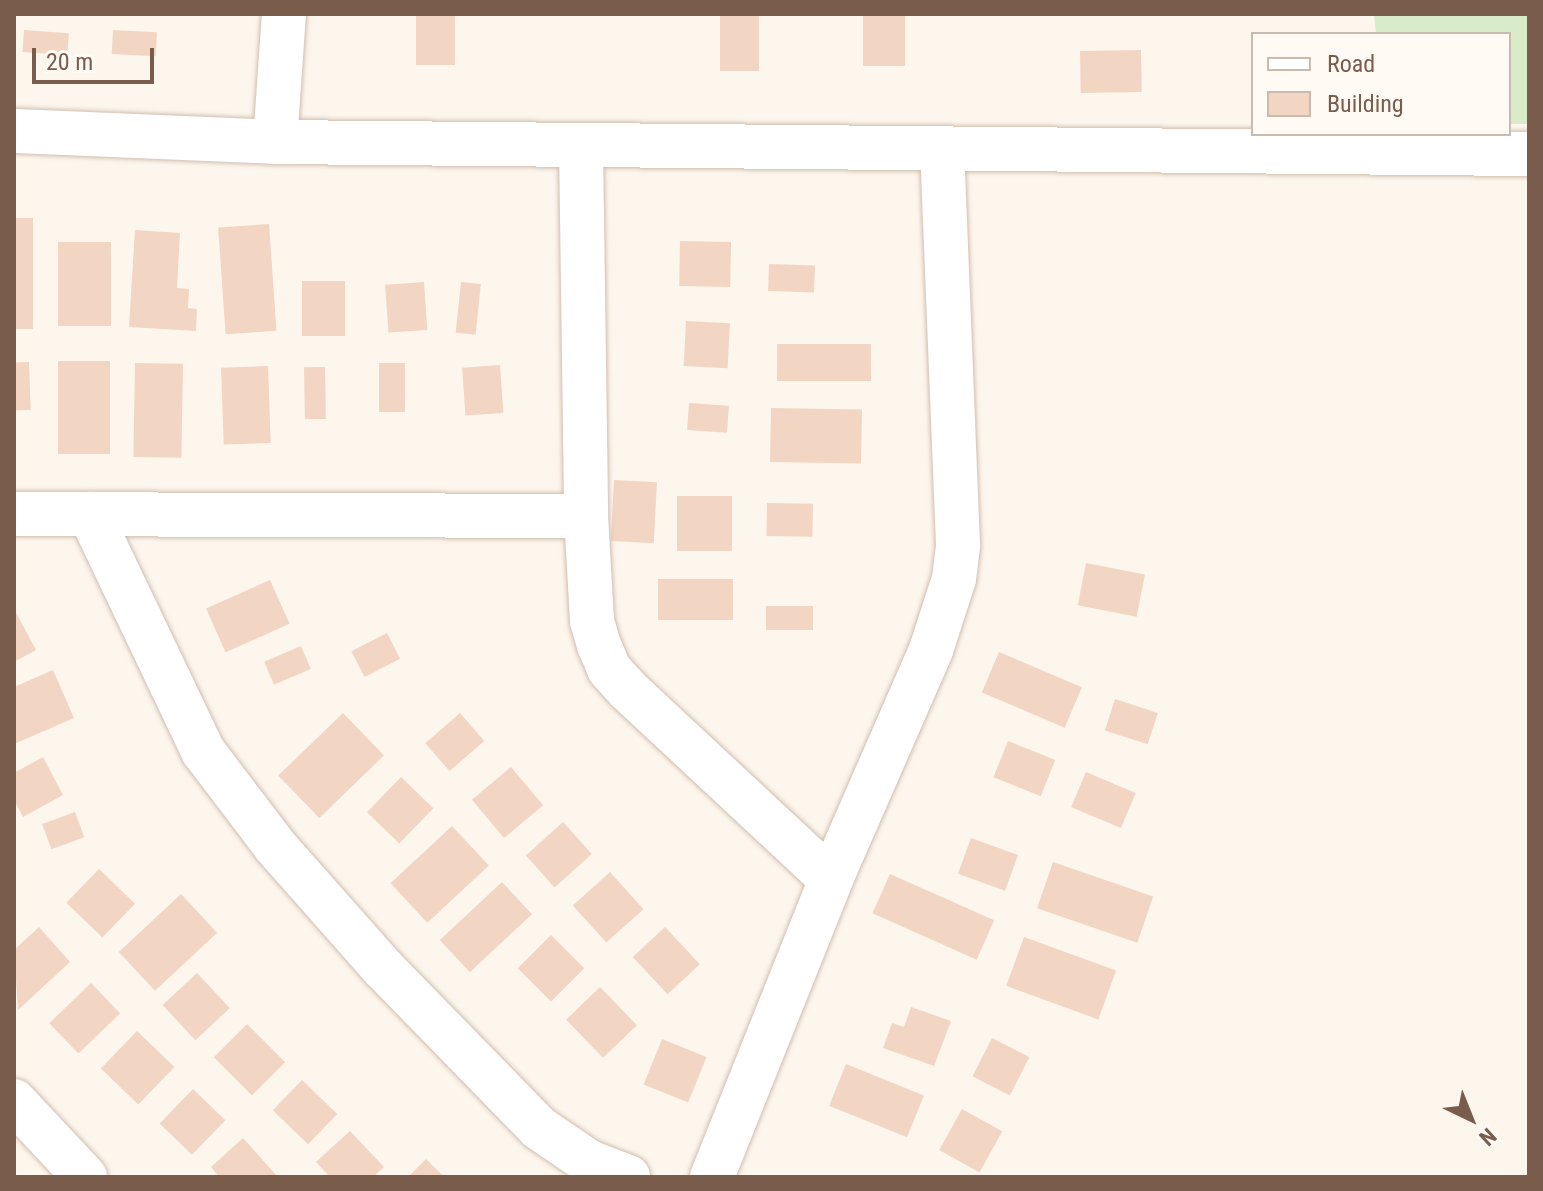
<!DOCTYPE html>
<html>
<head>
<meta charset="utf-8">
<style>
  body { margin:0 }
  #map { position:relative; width:1543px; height:1191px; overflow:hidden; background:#fdf6ec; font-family:"Roboto Condensed",sans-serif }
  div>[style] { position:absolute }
  .green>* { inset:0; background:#d8ecc9 }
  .building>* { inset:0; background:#f3d5c3; transform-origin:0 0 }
  .roads { filter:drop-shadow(0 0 2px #d1beb0) drop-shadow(0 0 2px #d1beb0) }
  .minor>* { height:44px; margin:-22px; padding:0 22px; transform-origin:22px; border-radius:22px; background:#fff }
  span { translate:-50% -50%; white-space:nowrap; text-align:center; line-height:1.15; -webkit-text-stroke:6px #fffaf3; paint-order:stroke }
  .frame { position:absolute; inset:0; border:16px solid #7a5c4d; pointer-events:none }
  .legend { position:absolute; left:1251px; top:32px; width:260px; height:104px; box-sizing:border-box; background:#fffaf3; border:2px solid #cabbb1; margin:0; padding:10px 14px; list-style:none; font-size:24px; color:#7a5c4d }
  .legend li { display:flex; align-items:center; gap:16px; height:40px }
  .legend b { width:40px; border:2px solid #cabbb1 }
  .north { position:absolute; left:1431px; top:1079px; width:80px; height:80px; -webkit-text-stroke:6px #fffaf3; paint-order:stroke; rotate:137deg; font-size:22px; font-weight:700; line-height:32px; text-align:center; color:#7a5c4d }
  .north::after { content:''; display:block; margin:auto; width:28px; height:36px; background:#7a5c4d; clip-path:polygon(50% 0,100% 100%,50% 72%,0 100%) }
  .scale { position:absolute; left:32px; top:48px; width:122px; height:36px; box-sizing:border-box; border:4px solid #7a5c4d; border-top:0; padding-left:10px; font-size:24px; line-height:28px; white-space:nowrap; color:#7a5c4d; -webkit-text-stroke:6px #fffaf3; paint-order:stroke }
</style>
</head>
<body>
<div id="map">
  <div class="green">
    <i style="clip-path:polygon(1374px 14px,1529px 14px,1529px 124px,1509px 124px,1509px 34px,1376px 34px)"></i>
  </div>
  <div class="building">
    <i style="left:416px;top:14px;width:39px;height:51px"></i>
    <i style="left:720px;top:14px;width:39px;height:57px"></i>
    <i style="left:863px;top:14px;width:42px;height:52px"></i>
    <i style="left:24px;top:30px;width:45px;height:22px;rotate:4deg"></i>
    <i style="left:113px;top:30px;width:44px;height:24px;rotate:3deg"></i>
    <i style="left:1141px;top:50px;width:42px;height:61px;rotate:89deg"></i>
    <i style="left:14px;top:218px;width:19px;height:111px"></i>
    <i style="left:269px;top:224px;width:107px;height:51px;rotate:86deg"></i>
    <i style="clip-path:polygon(135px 230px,180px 233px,177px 288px,189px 289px,188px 308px,197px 309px,196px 331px,129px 327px)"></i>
    <i style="left:680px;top:241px;width:51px;height:45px;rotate:1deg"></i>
    <i style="left:58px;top:242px;width:53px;height:84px"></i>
    <i style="left:769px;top:264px;width:46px;height:27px;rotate:2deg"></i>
    <i style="left:345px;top:281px;width:55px;height:43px;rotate:90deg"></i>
    <i style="left:424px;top:282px;width:48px;height:39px;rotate:86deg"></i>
    <i style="left:461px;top:282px;width:20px;height:51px;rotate:6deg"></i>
    <i style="left:686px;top:321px;width:44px;height:45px;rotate:3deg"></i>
    <i style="left:777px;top:344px;width:94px;height:37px"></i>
    <i style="left:110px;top:361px;width:93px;height:52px;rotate:90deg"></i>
    <i style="left:29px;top:362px;width:48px;height:15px;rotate:88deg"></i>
    <i style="left:135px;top:363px;width:48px;height:94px;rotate:1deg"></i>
    <i style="left:379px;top:363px;width:26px;height:49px"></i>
    <i style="left:500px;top:365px;width:48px;height:38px;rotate:86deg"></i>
    <i style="left:268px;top:366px;width:77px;height:47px;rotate:88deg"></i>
    <i style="left:325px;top:367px;width:52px;height:21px;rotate:89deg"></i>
    <i style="left:689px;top:403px;width:40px;height:27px;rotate:4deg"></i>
    <i style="left:771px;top:408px;width:91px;height:54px;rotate:1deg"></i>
    <i style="left:614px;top:480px;width:43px;height:61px;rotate:3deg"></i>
    <i style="left:732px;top:496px;width:55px;height:55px;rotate:90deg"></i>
    <i style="left:767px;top:503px;width:46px;height:33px;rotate:1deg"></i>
    <i style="left:1086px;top:563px;width:60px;height:43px;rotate:11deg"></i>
    <i style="left:658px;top:579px;width:75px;height:41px"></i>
    <i style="left:270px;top:580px;width:48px;height:70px;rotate:66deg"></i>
    <i style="left:813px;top:606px;width:24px;height:47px;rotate:90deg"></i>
    <i style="clip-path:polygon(14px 609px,36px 650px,14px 662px)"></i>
    <i style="left:387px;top:633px;width:29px;height:40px;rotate:63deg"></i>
    <i style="left:301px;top:646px;width:25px;height:40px;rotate:67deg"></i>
    <i style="left:999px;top:652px;width:90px;height:44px;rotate:23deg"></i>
    <i style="clip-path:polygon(53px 670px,74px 718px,14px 744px,14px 687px)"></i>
    <i style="left:1115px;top:699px;width:45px;height:33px;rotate:18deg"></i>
    <i style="left:343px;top:713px;width:59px;height:90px;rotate:46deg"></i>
    <i style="left:460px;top:713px;width:37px;height:46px;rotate:49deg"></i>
    <i style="left:1008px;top:741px;width:51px;height:39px;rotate:22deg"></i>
    <i style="clip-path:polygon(43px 757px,63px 795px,23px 817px,14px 800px,14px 773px)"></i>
    <i style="left:511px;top:767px;width:50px;height:51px;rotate:50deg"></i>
    <i style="left:1086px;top:772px;width:54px;height:38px;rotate:23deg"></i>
    <i style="left:401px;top:777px;width:45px;height:49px;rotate:44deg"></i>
    <i style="left:75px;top:812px;width:27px;height:35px;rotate:70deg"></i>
    <i style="left:563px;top:822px;width:43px;height:50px;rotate:48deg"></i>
    <i style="left:452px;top:826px;width:54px;height:84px;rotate:47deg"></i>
    <i style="left:971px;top:838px;width:50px;height:38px;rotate:20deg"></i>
    <i style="left:1053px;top:862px;width:106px;height:49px;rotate:19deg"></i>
    <i style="left:99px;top:869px;width:50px;height:47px;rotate:44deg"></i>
    <i style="left:610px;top:872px;width:50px;height:50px;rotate:48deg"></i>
    <i style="left:890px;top:874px;width:114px;height:43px;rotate:24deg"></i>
    <i style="left:502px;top:882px;width:44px;height:85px;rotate:47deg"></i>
    <i style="left:181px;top:894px;width:53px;height:85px;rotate:47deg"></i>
    <i style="clip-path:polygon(39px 927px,70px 962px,18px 1010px,14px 950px)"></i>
    <i style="left:665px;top:927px;width:51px;height:44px;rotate:47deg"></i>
    <i style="left:551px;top:935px;width:47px;height:47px;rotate:45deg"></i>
    <i style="left:1024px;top:937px;width:98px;height:52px;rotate:20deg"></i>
    <i style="left:197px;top:973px;width:48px;height:47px;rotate:47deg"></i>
    <i style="left:91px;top:983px;width:42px;height:58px;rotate:46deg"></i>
    <i style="left:600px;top:987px;width:53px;height:47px;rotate:46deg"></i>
    <i style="clip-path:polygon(911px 1007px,951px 1021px,934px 1066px,883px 1048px,892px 1023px,904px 1027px)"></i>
    <i style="left:247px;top:1024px;width:54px;height:47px;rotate:45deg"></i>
    <i style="left:137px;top:1031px;width:52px;height:52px;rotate:44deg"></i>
    <i style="left:992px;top:1038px;width:42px;height:43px;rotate:27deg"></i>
    <i style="left:662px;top:1039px;width:48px;height:49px;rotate:22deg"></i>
    <i style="left:846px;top:1064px;width:84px;height:45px;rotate:22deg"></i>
    <i style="left:302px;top:1080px;width:49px;height:42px;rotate:44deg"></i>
    <i style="left:193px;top:1089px;width:45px;height:48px;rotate:44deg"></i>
    <i style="left:962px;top:1109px;width:46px;height:47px;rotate:29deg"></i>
    <i style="clip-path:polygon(350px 1131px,384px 1167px,373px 1177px,330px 1177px,316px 1162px)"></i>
    <i style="clip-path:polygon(243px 1138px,276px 1175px,274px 1177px,219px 1177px,211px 1167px)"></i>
    <i style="clip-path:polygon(426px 1159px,444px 1177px,408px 1177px)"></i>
  </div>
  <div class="roads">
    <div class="minor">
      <i style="left:14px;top:131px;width:261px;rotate:2.4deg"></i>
      <i style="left:275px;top:142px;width:1254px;rotate:0.55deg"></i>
      <i style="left:275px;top:142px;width:128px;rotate:-86deg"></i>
      <i style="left:581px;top:145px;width:371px;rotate:89.2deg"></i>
      <i style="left:586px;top:516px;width:105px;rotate:86.7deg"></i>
      <i style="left:592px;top:621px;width:25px;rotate:74deg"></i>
      <i style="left:599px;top:645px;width:26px;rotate:67deg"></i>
      <i style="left:609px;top:669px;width:28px;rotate:48deg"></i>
      <i style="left:628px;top:690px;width:277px;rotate:43deg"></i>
      <i style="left:14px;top:514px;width:572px;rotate:0.2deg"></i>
      <i style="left:90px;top:514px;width:263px;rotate:64.5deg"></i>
      <i style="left:203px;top:751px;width:119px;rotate:52.8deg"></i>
      <i style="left:275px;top:846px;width:162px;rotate:48.5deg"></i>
      <i style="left:382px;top:967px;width:225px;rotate:45.7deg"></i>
      <i style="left:539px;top:1128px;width:60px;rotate:34.2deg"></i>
      <i style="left:589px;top:1162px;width:42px;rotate:21deg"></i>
      <i style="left:14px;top:1101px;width:104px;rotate:46.9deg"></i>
      <i style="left:712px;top:1177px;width:321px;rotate:-68.2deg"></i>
      <i style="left:831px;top:879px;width:250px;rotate:-66.4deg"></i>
      <i style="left:931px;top:650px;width:75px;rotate:-72.1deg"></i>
      <i style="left:954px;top:579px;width:34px;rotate:-83deg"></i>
      <i style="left:958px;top:545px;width:397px;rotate:-92.3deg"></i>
    </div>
  </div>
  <div class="frame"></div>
  <ul class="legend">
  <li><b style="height:10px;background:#fff"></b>Road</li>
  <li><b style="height:22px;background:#f3d5c3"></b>Building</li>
  </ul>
  <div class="north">N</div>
  <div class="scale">20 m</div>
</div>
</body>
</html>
